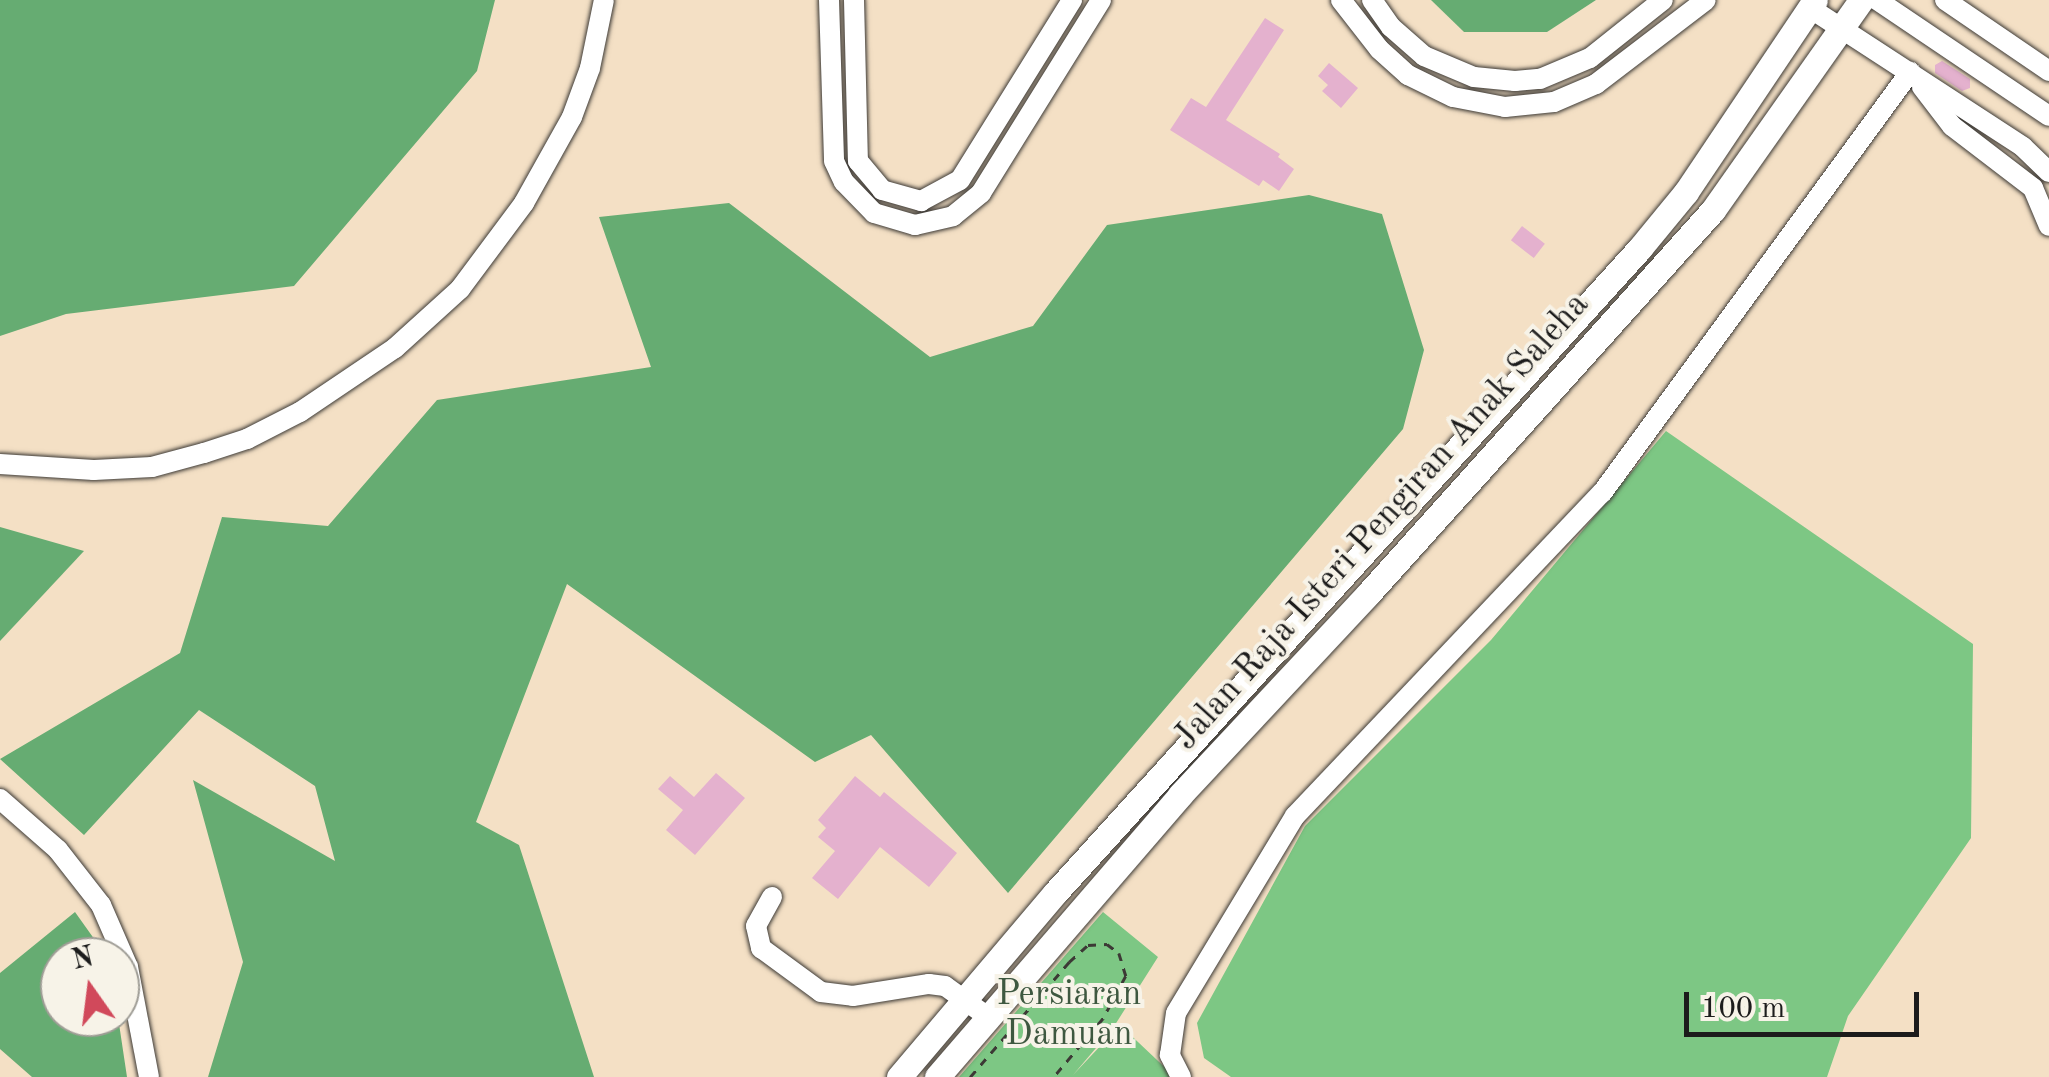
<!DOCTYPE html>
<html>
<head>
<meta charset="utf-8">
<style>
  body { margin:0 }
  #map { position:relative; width:2049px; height:1077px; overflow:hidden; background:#f4e0c5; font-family:"Old Standard TT",serif }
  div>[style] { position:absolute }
  .green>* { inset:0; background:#7dc784 }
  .forest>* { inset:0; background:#66ac72 }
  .building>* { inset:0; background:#e4b1ce; transform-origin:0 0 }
  .path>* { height:2.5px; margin-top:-1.25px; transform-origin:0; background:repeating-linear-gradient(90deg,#3c3935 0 8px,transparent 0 16px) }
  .roads { filter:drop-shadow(0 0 2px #3c3935) drop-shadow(0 0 2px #3c3935) }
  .minor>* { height:20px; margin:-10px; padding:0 10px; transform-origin:10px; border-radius:10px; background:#fff }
  .major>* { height:25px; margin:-12.5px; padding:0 12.5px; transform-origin:12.5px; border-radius:12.5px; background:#fff }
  span { translate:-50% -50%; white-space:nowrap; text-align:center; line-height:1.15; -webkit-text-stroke:8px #f7f3e8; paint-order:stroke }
  .street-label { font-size:35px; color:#1c1c1c }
  .park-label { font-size:35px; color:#3e5840 }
  .north { position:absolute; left:40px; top:937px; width:100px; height:100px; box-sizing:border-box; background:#f7f3e8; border:2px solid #9f9d96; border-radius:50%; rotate:346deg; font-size:28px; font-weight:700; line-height:40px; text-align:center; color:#1c1c1c }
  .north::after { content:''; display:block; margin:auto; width:35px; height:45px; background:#d1495b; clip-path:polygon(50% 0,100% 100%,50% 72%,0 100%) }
  .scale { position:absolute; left:1684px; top:992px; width:235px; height:45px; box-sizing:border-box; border:5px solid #1c1c1c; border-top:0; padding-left:12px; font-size:30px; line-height:35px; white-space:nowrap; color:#1c1c1c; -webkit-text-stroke:8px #f7f3e8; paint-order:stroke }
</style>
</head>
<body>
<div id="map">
  <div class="green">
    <i style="clip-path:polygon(1666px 431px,1973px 644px,1971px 838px,1848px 1016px,1827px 1077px,1231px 1077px,1204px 1058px,1197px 1023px,1305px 826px,1491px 640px)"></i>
    <i style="clip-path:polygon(1103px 912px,1158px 957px,1113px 1028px,1073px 1075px,1120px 1025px,1175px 1077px,959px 1077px)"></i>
  </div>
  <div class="forest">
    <i style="clip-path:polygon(0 0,495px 0,477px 71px,294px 286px,66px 314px,0 336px)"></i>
    <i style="clip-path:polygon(1431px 0,1596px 0,1547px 32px,1464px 32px)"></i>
    <i style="clip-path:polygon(1309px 195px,1382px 214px,1424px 350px,1403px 429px,1008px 893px,871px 735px,815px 762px,567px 584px,476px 822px,519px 845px,594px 1077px,208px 1077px,243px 962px,193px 780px,335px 861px,315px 786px,199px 710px,84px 835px,0 759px,180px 653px,222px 517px,328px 526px,437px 400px,651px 367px,599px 217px,729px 203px,930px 357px,1033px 326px,1107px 225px)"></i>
    <i style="clip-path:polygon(0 527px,84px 551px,0 641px)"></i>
    <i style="clip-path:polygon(75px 912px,107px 957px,60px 957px,60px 1017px,118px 1017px,127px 1077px,32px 1077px,0 1049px,0 973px)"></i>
  </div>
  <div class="building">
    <i style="clip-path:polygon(1265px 18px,1284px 30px,1226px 120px,1280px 154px,1278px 157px,1294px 169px,1279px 191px,1263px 180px,1259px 186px,1170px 130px,1191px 98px,1206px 107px)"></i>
    <i style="clip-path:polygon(1942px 61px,1970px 79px,1970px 88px,1962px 91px,1935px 73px,1935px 65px)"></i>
    <i style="clip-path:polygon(1329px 63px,1358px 88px,1341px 108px,1322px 91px,1328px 85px,1318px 76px)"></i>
    <i style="left:1522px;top:226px;width:29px;height:18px;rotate:38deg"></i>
    <i style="clip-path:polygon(716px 773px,745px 798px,695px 855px,666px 830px,683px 810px,658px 789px,670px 776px,694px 797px)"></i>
    <i style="clip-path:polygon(855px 776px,880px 797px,884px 792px,957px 853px,929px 887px,880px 847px,838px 899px,812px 878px,835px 851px,818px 837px,826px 828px,818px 820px)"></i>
  </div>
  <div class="path">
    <i style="left:970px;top:1077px;width:152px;rotate:-49.3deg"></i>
    <i style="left:1069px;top:962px;width:25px;rotate:-42deg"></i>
    <i style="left:1088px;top:945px;width:19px;rotate:-3deg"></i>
    <i style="left:1107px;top:944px;width:15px;rotate:37deg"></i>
    <i style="left:1119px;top:953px;width:24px;rotate:73deg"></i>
    <i style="left:1126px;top:976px;width:49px;rotate:118.1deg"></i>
    <i style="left:1103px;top:1019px;width:76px;rotate:130.2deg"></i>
  </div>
  <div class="roads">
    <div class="minor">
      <i style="left:829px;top:0;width:161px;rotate:88.2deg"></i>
      <i style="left:834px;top:161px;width:23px;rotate:65deg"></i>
      <i style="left:844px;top:182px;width:43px;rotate:45.9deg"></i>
      <i style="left:874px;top:213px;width:43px;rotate:16.3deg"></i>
      <i style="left:915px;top:225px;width:39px;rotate:-13deg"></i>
      <i style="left:953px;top:216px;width:36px;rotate:-39deg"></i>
      <i style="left:981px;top:193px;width:227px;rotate:-58.1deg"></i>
      <i style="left:854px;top:0;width:161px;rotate:88.6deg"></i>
      <i style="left:858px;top:161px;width:38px;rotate:50deg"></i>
      <i style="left:882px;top:190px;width:41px;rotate:15.8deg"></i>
      <i style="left:921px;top:201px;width:44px;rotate:-28.3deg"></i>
      <i style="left:960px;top:180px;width:212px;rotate:-58.1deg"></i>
      <i style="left:1341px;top:0;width:62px;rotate:52.2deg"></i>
      <i style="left:1379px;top:49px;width:39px;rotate:42deg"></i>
      <i style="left:1408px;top:75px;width:50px;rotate:26.1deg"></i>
      <i style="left:1453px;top:97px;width:53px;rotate:10.9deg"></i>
      <i style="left:1505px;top:107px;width:49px;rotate:-5.8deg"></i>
      <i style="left:1554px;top:102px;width:46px;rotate:-23.2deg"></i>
      <i style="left:1596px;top:84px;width:138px;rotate:-37.4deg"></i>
      <i style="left:1372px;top:0;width:33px;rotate:55deg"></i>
      <i style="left:1391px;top:27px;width:44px;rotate:41.3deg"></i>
      <i style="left:1424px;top:56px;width:54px;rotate:22.8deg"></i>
      <i style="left:1474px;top:77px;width:41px;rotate:5.6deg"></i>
      <i style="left:1515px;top:81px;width:25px;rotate:-5deg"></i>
      <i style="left:1540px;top:79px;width:54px;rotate:-22.8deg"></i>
      <i style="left:1590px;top:58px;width:93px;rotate:-38.5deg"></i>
      <i style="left:1877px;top:0;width:207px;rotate:34deg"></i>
      <i style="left:1945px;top:0;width:126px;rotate:34.3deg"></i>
      <i style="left:1810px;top:8px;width:254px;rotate:33.1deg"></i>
      <i style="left:2023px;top:147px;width:36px;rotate:44deg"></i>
      <i style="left:1922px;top:87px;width:49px;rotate:52.4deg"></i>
      <i style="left:1952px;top:126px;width:102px;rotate:37.4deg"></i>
      <i style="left:2033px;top:188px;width:41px;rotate:67.2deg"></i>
      <i style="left:0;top:464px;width:94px;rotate:3.7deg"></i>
      <i style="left:94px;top:470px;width:58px;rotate:-3deg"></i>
      <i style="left:152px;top:467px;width:54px;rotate:-15.1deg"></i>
      <i style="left:204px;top:453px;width:45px;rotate:-18deg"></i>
      <i style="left:247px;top:439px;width:59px;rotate:-27deg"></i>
      <i style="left:300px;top:412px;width:115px;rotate:-34deg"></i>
      <i style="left:395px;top:348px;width:88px;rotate:-42.2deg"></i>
      <i style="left:460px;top:289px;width:107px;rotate:-53.3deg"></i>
      <i style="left:524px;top:203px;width:98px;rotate:-60.8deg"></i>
      <i style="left:572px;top:117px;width:52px;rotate:-69.8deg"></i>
      <i style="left:590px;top:68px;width:69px;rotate:-78.4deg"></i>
      <i style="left:0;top:799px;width:77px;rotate:41.3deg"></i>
      <i style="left:58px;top:850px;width:70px;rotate:52deg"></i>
      <i style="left:101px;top:905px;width:68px;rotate:66.5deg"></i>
      <i style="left:128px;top:967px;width:112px;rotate:79.2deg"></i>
      <i style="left:772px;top:897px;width:33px;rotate:119deg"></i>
      <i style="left:756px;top:926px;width:23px;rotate:77deg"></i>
      <i style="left:761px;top:948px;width:74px;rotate:36.3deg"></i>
      <i style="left:821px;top:992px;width:32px;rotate:7deg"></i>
      <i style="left:853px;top:996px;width:77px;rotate:-9deg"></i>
      <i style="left:929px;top:984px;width:16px;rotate:7deg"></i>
      <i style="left:945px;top:986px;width:53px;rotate:35.8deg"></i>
      <i style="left:1181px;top:1077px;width:25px;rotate:-117deg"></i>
      <i style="left:1170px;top:1055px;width:42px;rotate:-81.9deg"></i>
      <i style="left:1176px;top:1013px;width:230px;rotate:-58.9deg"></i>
      <i style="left:1295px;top:816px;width:446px;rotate:-46.5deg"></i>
      <i style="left:1602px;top:493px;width:522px;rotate:-53.81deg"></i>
    </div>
    <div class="major">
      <i style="left:899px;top:1077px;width:241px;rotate:-49.7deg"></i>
      <i style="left:1055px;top:893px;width:871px;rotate:-47.79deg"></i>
      <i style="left:1640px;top:248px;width:72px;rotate:-50.6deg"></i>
      <i style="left:1686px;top:192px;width:231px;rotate:-56.1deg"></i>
      <i style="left:937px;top:1077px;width:372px;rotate:-49.2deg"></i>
      <i style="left:1180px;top:795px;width:275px;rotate:-46.9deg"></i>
      <i style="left:1368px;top:594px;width:516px;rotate:-48.06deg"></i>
      <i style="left:1713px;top:210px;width:257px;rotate:-54.8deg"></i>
    </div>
  </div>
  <div class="street-label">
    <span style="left:1382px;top:522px;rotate:-48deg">Jalan Raja Isteri Pengiran Anak Saleha</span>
  </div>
  <div class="park-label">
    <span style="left:1069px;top:1015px">Persiaran<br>Damuan</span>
  </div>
  <div class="north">N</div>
  <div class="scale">100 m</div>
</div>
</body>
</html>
